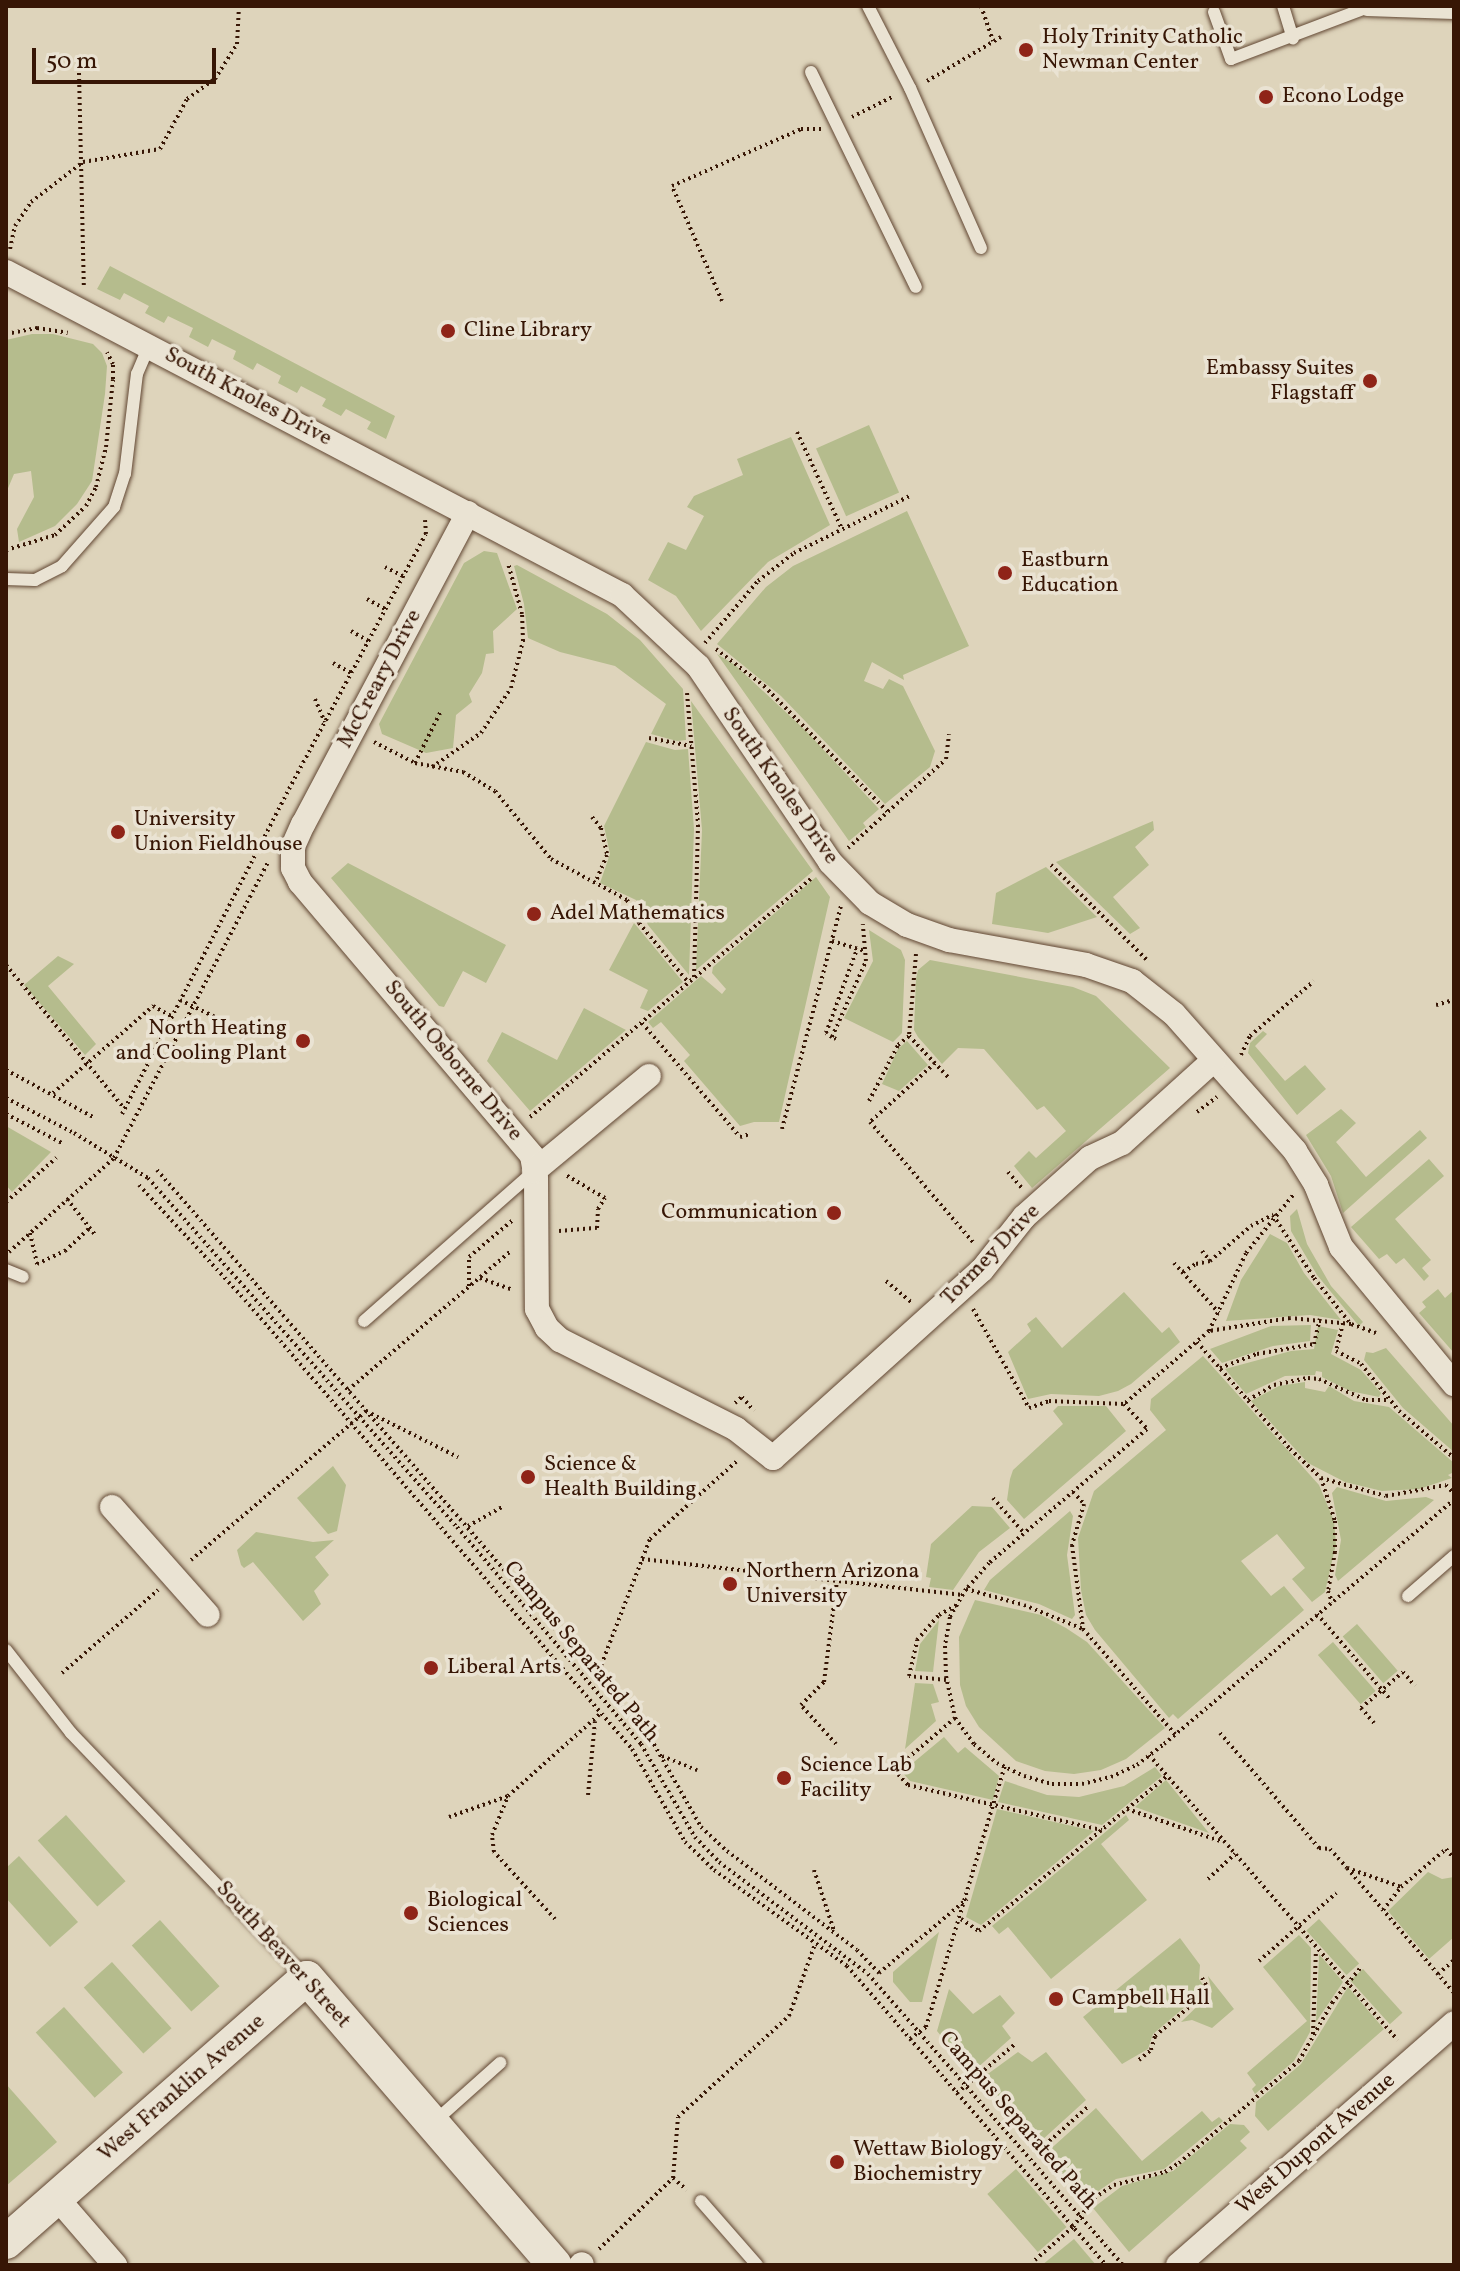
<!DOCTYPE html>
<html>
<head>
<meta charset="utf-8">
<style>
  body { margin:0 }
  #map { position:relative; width:1460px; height:2271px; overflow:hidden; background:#ded4bb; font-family:Vollkorn,serif }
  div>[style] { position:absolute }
  .green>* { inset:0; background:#b5bc8d; transform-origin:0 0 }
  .path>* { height:4px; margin-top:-2px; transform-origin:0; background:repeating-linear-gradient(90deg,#371605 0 2px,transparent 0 6px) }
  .roads { filter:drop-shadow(0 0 2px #614632) drop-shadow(0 0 2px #614632) }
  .lane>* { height:12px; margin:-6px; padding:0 6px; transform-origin:6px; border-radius:6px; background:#eae3d3 }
  .street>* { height:24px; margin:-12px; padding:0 12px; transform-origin:12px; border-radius:12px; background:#eae3d3 }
  .secondary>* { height:34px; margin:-17px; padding:0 17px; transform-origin:17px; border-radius:17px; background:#eae3d3 }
  .dots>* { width:22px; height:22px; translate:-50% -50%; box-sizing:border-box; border:4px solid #eae3d3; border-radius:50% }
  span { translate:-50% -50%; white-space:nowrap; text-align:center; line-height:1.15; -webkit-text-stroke:7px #eae3d3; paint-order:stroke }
  .poi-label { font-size:22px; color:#371605 }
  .left { translate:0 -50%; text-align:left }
  .right { translate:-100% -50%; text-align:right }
  .street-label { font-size:22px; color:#371605 }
  .frame { position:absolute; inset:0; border:8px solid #371605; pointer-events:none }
  .scale { position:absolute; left:32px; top:48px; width:184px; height:36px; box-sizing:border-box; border:4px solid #371605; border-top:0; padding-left:10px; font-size:24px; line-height:28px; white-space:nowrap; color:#371605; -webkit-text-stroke:6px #eae3d3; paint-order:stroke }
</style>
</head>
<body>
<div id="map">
  <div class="green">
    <i style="clip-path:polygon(110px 266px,395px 416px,386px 439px,367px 429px,371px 422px,346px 409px,341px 416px,322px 406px,326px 399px,301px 386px,297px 393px,278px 383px,281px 376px,257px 363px,253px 370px,233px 359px,236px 351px,212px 339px,208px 347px,189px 337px,193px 328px,168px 316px,164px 323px,145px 313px,149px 306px,124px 293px,120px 300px,97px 289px)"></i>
    <i style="clip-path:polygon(32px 334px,53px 334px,93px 344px,102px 353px,107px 366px,105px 394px,92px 481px,77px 504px,55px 526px,19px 542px,17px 529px,34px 497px,31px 471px,14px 474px,6px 493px,6px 340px)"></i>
    <i style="left:869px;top:425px;width:74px;height:58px;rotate:66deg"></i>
    <i style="clip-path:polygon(791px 437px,830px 525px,768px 562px,701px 631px,676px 596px,648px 580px,668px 542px,686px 550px,704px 516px,687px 507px,694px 496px,743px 475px,737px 459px)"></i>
    <i style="clip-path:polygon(907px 511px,969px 646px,903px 675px,904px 680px,872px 662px,864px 681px,883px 689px,889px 679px,903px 686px,935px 751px,930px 767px,885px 804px,781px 696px,717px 644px,766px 587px,793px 566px)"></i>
    <i style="clip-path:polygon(484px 551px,497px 553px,517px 609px,493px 631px,494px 653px,486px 654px,482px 673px,469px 694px,472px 702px,456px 715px,453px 748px,426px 753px,382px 734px,379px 724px,464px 563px)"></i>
    <i style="clip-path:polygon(517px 565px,607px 614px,640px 640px,683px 689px,686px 740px,677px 741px,651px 734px,666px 704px,615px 666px,560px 652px,528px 638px,524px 604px,514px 566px)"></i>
    <i style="clip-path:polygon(717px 654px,735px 665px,805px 730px,879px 809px,863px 823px,866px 827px,849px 841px)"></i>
    <i style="clip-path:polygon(691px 701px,813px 871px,696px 970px,702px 830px)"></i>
    <i style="clip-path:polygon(646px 742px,675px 750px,688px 749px,694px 829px,689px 975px,648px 925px,636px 900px,600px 883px,610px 854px,604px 826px)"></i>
    <i style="clip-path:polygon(1153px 821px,1154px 830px,1135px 847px,1149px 865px,1113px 897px,1140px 928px,1130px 934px,1056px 862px)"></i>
    <i style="clip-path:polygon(348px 863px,506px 945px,486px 983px,463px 971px,444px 1007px,439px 1006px,331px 878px)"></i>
    <i style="clip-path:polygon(1046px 867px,1097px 917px,1048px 933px,992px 924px,996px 893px)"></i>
    <i style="clip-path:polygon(816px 877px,830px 897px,779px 1122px,754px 1122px,740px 1126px,684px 1061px,690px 1055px,661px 1022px,653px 1028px,648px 1022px,701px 976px,722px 994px,726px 989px,712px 973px,713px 967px)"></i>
    <i style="clip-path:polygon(634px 923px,683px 982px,648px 1011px,640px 1008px,648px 990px,609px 970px)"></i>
    <i style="clip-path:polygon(869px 930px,901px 950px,905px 960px,902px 1033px,893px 1042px,844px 1018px,873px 961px)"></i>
    <i style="clip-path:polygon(58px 956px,74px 964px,48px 986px,96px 1044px,85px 1055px,24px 985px)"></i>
    <i style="clip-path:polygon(930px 960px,1073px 987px,1096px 996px,1170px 1068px,1032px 1188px,1014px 1166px,1029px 1151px,1036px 1158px,1066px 1131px,1044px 1106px,1037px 1110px,984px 1049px,958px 1048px,942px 1064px,918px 1037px,914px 1030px,916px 979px,918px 970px)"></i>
    <i style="clip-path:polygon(584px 1008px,626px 1030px,530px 1111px,487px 1061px,502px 1032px,557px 1060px)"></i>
    <i style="clip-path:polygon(1263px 1031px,1267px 1034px,1255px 1046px,1285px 1081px,1305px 1065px,1326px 1089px,1297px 1115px,1248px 1053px,1250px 1043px)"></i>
    <i style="clip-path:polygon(907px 1041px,928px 1065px,899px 1091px,882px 1084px,898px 1049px)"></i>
    <i style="clip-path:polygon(1341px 1109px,1356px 1123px,1336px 1142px,1366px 1177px,1420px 1130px,1427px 1138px,1343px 1213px,1331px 1176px,1306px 1135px)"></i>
    <i style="clip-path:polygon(6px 1126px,51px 1152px,12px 1192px,6px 1185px)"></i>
    <i style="clip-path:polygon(1429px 1159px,1444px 1176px,1395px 1219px,1431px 1260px,1422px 1268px,1429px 1276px,1424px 1281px,1404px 1258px,1396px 1264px,1387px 1254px,1379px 1259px,1351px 1227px)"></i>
    <i style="clip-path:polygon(1297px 1209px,1307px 1244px,1331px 1286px,1363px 1322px,1359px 1326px,1317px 1275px,1291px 1231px,1290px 1216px)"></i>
    <i style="clip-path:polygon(1270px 1234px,1287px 1243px,1304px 1273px,1341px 1320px,1310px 1315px,1226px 1321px,1241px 1280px)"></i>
    <i style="clip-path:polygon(1438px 1289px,1445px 1298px,1454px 1290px,1454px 1353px,1419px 1313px,1426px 1307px,1422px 1302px)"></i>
    <i style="clip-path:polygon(1124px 1292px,1162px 1333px,1169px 1327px,1180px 1342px,1131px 1384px,1118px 1391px,1099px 1396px,1051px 1394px,1028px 1399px,1008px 1352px,1031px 1331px,1027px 1324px,1036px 1317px,1062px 1348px)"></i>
    <i style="clip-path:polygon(1311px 1325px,1310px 1341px,1273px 1346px,1222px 1363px,1210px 1349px,1271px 1326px)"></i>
    <i style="clip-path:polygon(1318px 1326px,1338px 1330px,1331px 1354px,1361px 1370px,1381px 1393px,1379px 1397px,1350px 1391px,1322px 1377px,1322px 1372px,1316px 1371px,1315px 1375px,1285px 1376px,1246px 1394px,1225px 1369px,1291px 1351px,1314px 1349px)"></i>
    <i style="clip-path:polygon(1386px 1348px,1454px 1426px,1454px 1452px,1403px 1408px,1364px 1360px,1366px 1352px,1373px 1353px)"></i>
    <i style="clip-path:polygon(1203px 1356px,1319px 1485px,1334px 1521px,1336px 1544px,1325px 1592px,1312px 1602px,1292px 1579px,1305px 1568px,1277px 1534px,1241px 1561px,1271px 1596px,1284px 1586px,1304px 1610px,1178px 1719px,1173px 1714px,1169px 1718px,1095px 1630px,1086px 1615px,1081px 1590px,1078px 1538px,1094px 1491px,1166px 1430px,1150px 1410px,1151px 1399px)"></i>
    <i style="clip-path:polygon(1305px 1382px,1305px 1388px,1325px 1392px,1329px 1386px,1354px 1401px,1389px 1407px,1454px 1463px,1454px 1472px,1448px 1475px,1452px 1478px,1419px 1489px,1382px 1491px,1345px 1482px,1308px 1463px,1251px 1401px,1279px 1386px)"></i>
    <i style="clip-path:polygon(1058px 1406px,1106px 1406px,1126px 1431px,1024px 1519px,1007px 1500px,1010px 1479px,1013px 1470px,1063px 1424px,1053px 1411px)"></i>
    <i style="clip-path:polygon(333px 1466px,346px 1485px,337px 1531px,328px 1534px,297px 1498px)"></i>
    <i style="clip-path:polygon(1337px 1487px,1386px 1501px,1426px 1497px,1434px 1500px,1338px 1581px,1335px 1575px,1341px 1540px,1332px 1493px)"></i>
    <i style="clip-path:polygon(972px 1506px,992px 1507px,1010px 1528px,979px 1552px,953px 1590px,929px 1587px,931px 1578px,926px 1577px,931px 1544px)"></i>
    <i style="clip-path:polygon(1070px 1511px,1073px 1516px,1067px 1555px,1075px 1615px,1072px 1619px,1039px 1604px,984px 1590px,990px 1580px)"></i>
    <i style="clip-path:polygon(256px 1532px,313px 1542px,334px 1540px,315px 1557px,329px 1575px,314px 1591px,321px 1604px,303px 1621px,253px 1562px,244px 1568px,241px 1565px,237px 1550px)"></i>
    <i style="clip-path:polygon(975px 1600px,1041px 1615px,1066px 1628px,1087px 1642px,1165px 1728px,1126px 1759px,1101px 1770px,1074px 1774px,1045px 1771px,1016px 1761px,979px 1727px,966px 1706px,960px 1685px,959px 1637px)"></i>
    <i style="clip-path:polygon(939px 1620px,933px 1672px,915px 1671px,920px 1644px)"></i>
    <i style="left:1357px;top:1624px;width:62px;height:19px;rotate:49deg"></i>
    <i style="left:1333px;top:1642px;width:65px;height:20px;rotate:49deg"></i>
    <i style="clip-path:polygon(915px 1683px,933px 1684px,939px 1702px,931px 1704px,936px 1721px,905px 1749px)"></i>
    <i style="clip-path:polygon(944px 1737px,958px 1753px,965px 1747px,999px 1776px,993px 1800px,910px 1781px,902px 1772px)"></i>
    <i style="clip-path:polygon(1155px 1767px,1162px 1776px,1102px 1825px,998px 1802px,1005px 1781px,1047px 1795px,1079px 1797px,1124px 1786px)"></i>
    <i style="clip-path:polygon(1166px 1780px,1209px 1833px,1135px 1807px)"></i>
    <i style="clip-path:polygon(997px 1809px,1094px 1831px,981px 1925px,966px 1917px)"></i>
    <i style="left:66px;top:1815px;width:89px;height:38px;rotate:48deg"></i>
    <i style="clip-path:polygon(1126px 1815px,1129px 1820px,1101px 1844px,1147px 1900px,1051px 1979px,1008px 1927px,999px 1934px,992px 1926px)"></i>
    <i style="clip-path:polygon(19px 1856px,78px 1922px,50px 1947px,6px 1898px,6px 1868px)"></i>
    <i style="clip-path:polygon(1428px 1872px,1442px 1879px,1454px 1877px,1454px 1937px,1429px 1959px,1388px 1911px)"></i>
    <i style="left:1319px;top:1919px;width:60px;height:17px;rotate:48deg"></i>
    <i style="left:160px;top:1920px;width:89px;height:38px;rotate:48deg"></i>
    <i style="clip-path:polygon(939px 1932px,922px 2002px,910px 2002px,893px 1982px,893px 1972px)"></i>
    <i style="clip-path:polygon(1299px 1935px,1311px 1948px,1310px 2032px,1294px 2061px,1255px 2094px,1252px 2089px,1256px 2085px,1247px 2073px,1307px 2021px,1263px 1967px)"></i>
    <i style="clip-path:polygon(1180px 1938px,1200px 1965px,1199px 1979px,1206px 1989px,1153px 2034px,1148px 2049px,1122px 2064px,1083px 2017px)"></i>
    <i style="clip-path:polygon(1319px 1954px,1343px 1982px,1316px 2022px,1318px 1982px)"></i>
    <i style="left:112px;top:1962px;width:89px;height:38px;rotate:48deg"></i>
    <i style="left:1363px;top:1969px;width:59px;height:17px;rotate:48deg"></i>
    <i style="clip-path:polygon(1208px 1976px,1234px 2009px,1212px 2028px,1192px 2020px,1181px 2022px,1212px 1992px)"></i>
    <i style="clip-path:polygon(1348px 1987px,1384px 2029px,1268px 2131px,1255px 2116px,1256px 2102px,1301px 2064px)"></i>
    <i style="clip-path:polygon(949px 1989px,973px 2014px,1000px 1995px,1015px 2013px,1002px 2026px,1011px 2038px,976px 2069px,966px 2066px,937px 2031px)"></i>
    <i style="left:64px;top:2007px;width:88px;height:38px;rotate:48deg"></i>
    <i style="clip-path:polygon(1018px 2052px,1032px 2062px,1046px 2052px,1086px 2100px,1041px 2141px,1030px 2139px,983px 2085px,985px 2076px)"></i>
    <i style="clip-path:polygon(6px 2084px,57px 2142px,6px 2186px)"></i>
    <i style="clip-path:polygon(1096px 2108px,1142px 2161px,1202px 2111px,1212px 2122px,1219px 2117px,1223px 2121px,1164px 2169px,1116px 2179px,1085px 2200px,1045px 2154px)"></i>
    <i style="clip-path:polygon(1230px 2124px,1244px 2125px,1250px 2132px,1240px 2141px,1247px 2148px,1129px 2252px,1093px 2208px,1122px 2186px,1173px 2171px)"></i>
    <i style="left:1016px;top:2169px;width:77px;height:38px;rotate:49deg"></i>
    <i style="clip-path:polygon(1074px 2239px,1096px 2265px,1042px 2265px)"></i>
  </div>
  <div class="path">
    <i style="left:981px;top:6px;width:37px;rotate:71deg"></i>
    <i style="left:79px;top:73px;width:213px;rotate:88.7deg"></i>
    <i style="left:927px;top:81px;width:86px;rotate:-30.7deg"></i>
    <i style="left:852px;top:117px;width:47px;rotate:-26.6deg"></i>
    <i style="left:10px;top:249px;width:24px;rotate:-78deg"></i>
    <i style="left:15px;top:226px;width:29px;rotate:-56deg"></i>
    <i style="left:31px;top:202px;width:66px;rotate:-37.6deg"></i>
    <i style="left:83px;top:162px;width:78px;rotate:-9.6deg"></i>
    <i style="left:160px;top:149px;width:57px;rotate:-61.6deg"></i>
    <i style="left:187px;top:99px;width:34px;rotate:-36deg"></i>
    <i style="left:215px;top:79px;width:41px;rotate:-57.8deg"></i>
    <i style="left:237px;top:44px;width:38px;rotate:-87deg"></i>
    <i style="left:722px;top:301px;width:125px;rotate:-113.5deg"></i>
    <i style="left:672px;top:186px;width:141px;rotate:-23.8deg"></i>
    <i style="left:801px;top:129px;width:20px"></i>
    <i style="left:6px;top:334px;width:32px;rotate:-11deg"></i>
    <i style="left:37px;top:328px;width:31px;rotate:9deg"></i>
    <i style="left:797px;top:432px;width:107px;rotate:65.1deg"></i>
    <i style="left:6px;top:550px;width:51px;rotate:-17deg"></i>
    <i style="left:55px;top:535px;width:42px;rotate:-43.1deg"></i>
    <i style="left:86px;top:506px;width:21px;rotate:-62deg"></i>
    <i style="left:96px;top:487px;width:41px;rotate:-76deg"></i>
    <i style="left:106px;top:447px;width:68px;rotate:-84.1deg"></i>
    <i style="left:113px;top:379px;width:15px;rotate:-90deg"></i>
    <i style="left:113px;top:364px;width:13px;rotate:-117deg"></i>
    <i style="left:385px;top:567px;width:20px;rotate:27deg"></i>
    <i style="left:367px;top:599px;width:21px;rotate:29deg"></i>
    <i style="left:351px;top:631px;width:20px;rotate:30deg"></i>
    <i style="left:705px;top:643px;width:82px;rotate:-49.5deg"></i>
    <i style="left:758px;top:581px;width:46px;rotate:-37.9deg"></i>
    <i style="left:794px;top:553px;width:131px;rotate:-26.2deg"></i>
    <i style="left:716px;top:649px;width:61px;rotate:37.6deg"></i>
    <i style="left:764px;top:686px;width:177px;rotate:45.5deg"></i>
    <i style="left:333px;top:663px;width:21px;rotate:29deg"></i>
    <i style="left:687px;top:693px;width:132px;rotate:85.2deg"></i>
    <i style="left:698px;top:825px;width:153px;rotate:91.5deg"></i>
    <i style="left:315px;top:699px;width:25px;rotate:67deg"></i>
    <i style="left:649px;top:738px;width:43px;rotate:10.8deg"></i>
    <i style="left:374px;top:742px;width:46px;rotate:27.1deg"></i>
    <i style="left:415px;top:763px;width:49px;rotate:10.6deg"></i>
    <i style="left:463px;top:772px;width:37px;rotate:31deg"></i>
    <i style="left:495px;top:791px;width:88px;rotate:50.5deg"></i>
    <i style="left:551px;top:859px;width:86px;rotate:28.3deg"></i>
    <i style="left:627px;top:900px;width:26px;rotate:62deg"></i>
    <i style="left:639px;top:923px;width:77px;rotate:50.3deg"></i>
    <i style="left:415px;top:763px;width:58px;rotate:-63.4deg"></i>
    <i style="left:432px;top:767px;width:60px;rotate:-34.8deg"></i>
    <i style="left:481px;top:733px;width:54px;rotate:-56.3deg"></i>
    <i style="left:511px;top:688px;width:49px;rotate:-75.7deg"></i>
    <i style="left:523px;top:641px;width:27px;rotate:-92deg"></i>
    <i style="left:522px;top:614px;width:53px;rotate:-105.4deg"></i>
    <i style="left:592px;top:817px;width:14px;rotate:51deg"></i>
    <i style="left:601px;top:828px;width:28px;rotate:77deg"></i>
    <i style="left:607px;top:855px;width:30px;rotate:113deg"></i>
    <i style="left:848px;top:848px;width:132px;rotate:-42.2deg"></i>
    <i style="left:946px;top:759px;width:25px;rotate:-83deg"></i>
    <i style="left:1051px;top:865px;width:135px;rotate:44.7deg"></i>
    <i style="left:832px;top:941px;width:34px;rotate:17deg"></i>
    <i style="left:916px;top:954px;width:82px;rotate:94.9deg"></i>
    <i style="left:909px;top:1036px;width:57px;rotate:46.4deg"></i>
    <i style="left:6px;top:965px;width:185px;rotate:50.5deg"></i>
    <i style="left:180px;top:1000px;width:41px;rotate:25.9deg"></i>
    <i style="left:1436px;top:1005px;width:19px;rotate:-16deg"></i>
    <i style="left:642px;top:1023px;width:150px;rotate:49.3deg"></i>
    <i style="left:740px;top:1137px;width:10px;rotate:-17deg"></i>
    <i style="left:832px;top:1037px;width:7px;rotate:-146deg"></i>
    <i style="left:826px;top:1033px;width:90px;rotate:-69.7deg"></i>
    <i style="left:836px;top:1039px;width:4px;rotate:-153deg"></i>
    <i style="left:832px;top:1037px;width:83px;rotate:-65.9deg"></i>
    <i style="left:866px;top:961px;width:37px;rotate:-95deg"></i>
    <i style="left:1241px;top:1055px;width:21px;rotate:-65deg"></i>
    <i style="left:1250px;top:1036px;width:84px;rotate:-40.7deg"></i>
    <i style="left:935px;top:1063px;width:88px;rotate:137.8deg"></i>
    <i style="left:870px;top:1122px;width:158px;rotate:49.4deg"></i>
    <i style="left:6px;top:1070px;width:99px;rotate:28.4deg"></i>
    <i style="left:53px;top:1093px;width:133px;rotate:-41deg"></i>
    <i style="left:153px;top:1006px;width:21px;rotate:29deg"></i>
    <i style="left:6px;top:1098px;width:76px;rotate:27.2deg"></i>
    <i style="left:74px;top:1133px;width:87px;rotate:31.3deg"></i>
    <i style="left:148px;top:1178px;width:466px;rotate:48.5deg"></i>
    <i style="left:457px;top:1527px;width:285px;rotate:49.7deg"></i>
    <i style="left:641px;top:1744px;width:108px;rotate:59.9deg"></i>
    <i style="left:695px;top:1837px;width:35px;rotate:46deg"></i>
    <i style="left:719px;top:1862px;width:186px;rotate:36.9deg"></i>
    <i style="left:868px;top:1974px;width:387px;rotate:48.8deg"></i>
    <i style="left:869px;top:1101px;width:63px;rotate:-62.6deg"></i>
    <i style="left:898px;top:1045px;width:14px;rotate:-39deg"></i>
    <i style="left:1197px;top:1112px;width:25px;rotate:-37deg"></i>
    <i style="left:6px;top:1114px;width:63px;rotate:27.4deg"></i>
    <i style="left:122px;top:1114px;width:365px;rotate:-62.8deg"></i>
    <i style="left:289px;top:789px;width:289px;rotate:-61.8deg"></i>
    <i style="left:426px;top:534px;width:14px;rotate:-94deg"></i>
    <i style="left:530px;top:1117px;width:371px;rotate:-40.3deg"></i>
    <i style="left:782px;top:1129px;width:232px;rotate:-75.2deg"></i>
    <i style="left:157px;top:1170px;width:754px;rotate:49.04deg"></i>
    <i style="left:651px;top:1739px;width:101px;rotate:60.4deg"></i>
    <i style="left:701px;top:1827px;width:35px;rotate:43deg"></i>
    <i style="left:727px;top:1851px;width:163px;rotate:37.3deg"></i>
    <i style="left:857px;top:1950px;width:32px;rotate:46deg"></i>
    <i style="left:879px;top:1973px;width:115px;rotate:-40.1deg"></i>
    <i style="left:1008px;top:1172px;width:21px;rotate:49deg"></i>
    <i style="left:139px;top:1185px;width:156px;rotate:47.3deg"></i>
    <i style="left:245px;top:1300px;width:593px;rotate:49.24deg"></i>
    <i style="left:632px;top:1749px;width:107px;rotate:60.3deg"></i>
    <i style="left:685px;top:1842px;width:40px;rotate:44deg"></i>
    <i style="left:714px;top:1870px;width:164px;rotate:35.8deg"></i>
    <i style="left:847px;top:1966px;width:396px;rotate:49.1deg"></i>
    <i style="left:67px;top:1199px;width:47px;rotate:51.9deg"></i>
    <i style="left:6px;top:1202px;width:67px;rotate:-41.3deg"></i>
    <i style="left:559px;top:1231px;width:38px;rotate:-5deg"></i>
    <i style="left:597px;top:1228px;width:19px;rotate:-87deg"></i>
    <i style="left:598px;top:1209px;width:13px;rotate:-58deg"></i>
    <i style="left:605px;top:1198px;width:45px;rotate:-149.5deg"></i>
    <i style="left:30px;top:1233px;width:32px;rotate:77deg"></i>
    <i style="left:37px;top:1264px;width:31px;rotate:-25deg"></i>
    <i style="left:65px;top:1251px;width:34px;rotate:-43deg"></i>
    <i style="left:1202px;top:1251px;width:13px;rotate:51deg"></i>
    <i style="left:1210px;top:1261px;width:54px;rotate:-40.5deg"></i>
    <i style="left:1251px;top:1226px;width:25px;rotate:-27deg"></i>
    <i style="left:1273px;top:1215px;width:75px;rotate:56.9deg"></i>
    <i style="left:1314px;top:1278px;width:56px;rotate:51.5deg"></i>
    <i style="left:9px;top:1252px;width:141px;rotate:-41.8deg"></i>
    <i style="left:114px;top:1158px;width:334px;rotate:-62.5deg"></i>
    <i style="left:1174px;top:1263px;width:67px;rotate:48deg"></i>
    <i style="left:1183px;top:1272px;width:15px;rotate:-32deg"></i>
    <i style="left:1196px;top:1264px;width:14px;rotate:-12deg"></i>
    <i style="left:480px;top:1278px;width:35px;rotate:20deg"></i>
    <i style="left:886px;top:1281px;width:33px;rotate:40deg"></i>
    <i style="left:469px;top:1286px;width:29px;rotate:-90deg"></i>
    <i style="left:469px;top:1257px;width:59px;rotate:-40.2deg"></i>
    <i style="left:973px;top:1309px;width:114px;rotate:60.5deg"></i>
    <i style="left:1029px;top:1408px;width:21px;rotate:-19deg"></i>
    <i style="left:1049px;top:1401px;width:75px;rotate:2.3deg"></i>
    <i style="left:1343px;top:1323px;width:29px;rotate:104deg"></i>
    <i style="left:1336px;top:1351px;width:28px;rotate:27deg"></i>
    <i style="left:1361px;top:1364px;width:60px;rotate:51deg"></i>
    <i style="left:1399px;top:1411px;width:72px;rotate:40.5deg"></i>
    <i style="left:1209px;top:1331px;width:86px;rotate:-64.6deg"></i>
    <i style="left:1246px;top:1253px;width:76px;rotate:-50.9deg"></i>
    <i style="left:1376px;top:1333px;width:27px;rotate:-160deg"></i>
    <i style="left:1351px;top:1324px;width:61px;rotate:-174.4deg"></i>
    <i style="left:1290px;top:1318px;width:82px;rotate:170.9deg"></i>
    <i style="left:1209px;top:1331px;width:112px;rotate:139.3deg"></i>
    <i style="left:1124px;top:1404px;width:34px;rotate:47deg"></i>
    <i style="left:1147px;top:1429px;width:207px;rotate:139.7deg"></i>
    <i style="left:989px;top:1563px;width:35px;rotate:131deg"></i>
    <i style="left:966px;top:1589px;width:32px;rotate:120deg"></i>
    <i style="left:950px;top:1617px;width:29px;rotate:100deg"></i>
    <i style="left:945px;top:1646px;width:30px;rotate:88deg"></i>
    <i style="left:946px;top:1676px;width:43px;rotate:77.9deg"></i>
    <i style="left:955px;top:1718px;width:32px;rotate:54deg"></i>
    <i style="left:974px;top:1744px;width:30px;rotate:40deg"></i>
    <i style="left:997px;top:1763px;width:30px;rotate:26deg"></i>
    <i style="left:1024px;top:1776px;width:29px;rotate:16deg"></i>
    <i style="left:1052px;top:1784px;width:30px"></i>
    <i style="left:1082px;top:1784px;width:30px;rotate:-14deg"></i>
    <i style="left:1111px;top:1777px;width:29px;rotate:-25deg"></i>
    <i style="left:1137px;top:1765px;width:34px;rotate:-38deg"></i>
    <i style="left:1164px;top:1744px;width:379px;rotate:-40.1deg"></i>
    <i style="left:1197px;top:1342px;width:142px;rotate:49deg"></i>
    <i style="left:1290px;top:1449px;width:42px;rotate:43.1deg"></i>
    <i style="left:1321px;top:1478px;width:67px;rotate:15.5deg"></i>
    <i style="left:1386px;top:1496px;width:61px;rotate:-10.4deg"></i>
    <i style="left:1446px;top:1485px;width:12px;rotate:48deg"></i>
    <i style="left:1220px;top:1368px;width:40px;rotate:-21deg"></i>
    <i style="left:1257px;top:1354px;width:58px;rotate:-10deg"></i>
    <i style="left:1314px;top:1344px;width:26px;rotate:-77deg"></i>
    <i style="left:348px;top:1390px;width:214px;rotate:-40.5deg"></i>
    <i style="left:1248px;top:1400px;width:30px;rotate:-30deg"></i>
    <i style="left:1274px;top:1385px;width:35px;rotate:-12deg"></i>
    <i style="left:1308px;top:1378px;width:11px;rotate:5deg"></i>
    <i style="left:1319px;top:1379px;width:51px;rotate:24.1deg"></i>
    <i style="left:1366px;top:1400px;width:24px"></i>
    <i style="left:735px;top:1403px;width:9px;rotate:-41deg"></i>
    <i style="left:742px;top:1397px;width:18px;rotate:49deg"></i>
    <i style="left:1321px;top:1478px;width:45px;rotate:72deg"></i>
    <i style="left:1335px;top:1521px;width:31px;rotate:90deg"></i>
    <i style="left:1335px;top:1552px;width:40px;rotate:100deg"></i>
    <i style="left:1328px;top:1591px;width:12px;rotate:70deg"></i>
    <i style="left:1073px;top:1492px;width:16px;rotate:47deg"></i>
    <i style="left:1084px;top:1504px;width:43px;rotate:106.3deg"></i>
    <i style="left:1072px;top:1545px;width:85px;rotate:82.5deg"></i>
    <i style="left:993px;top:1498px;width:47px;rotate:48.5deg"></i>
    <i style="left:468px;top:1526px;width:39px;rotate:-29deg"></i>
    <i style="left:642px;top:1559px;width:323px;rotate:6.4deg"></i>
    <i style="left:191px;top:1560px;width:230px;rotate:-40.4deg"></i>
    <i style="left:366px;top:1411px;width:103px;rotate:26.6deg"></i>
    <i style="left:966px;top:1589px;width:60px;rotate:15.4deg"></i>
    <i style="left:1024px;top:1605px;width:64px;rotate:22.1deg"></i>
    <i style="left:1083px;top:1629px;width:140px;rotate:48.8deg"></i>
    <i style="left:1317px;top:1614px;width:111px;rotate:49.4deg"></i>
    <i style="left:62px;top:1673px;width:127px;rotate:-40.8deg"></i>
    <i style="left:597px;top:1676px;width:147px;rotate:-68.9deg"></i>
    <i style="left:650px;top:1539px;width:118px;rotate:-41.9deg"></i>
    <i style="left:946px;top:1680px;width:37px;rotate:-174deg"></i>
    <i style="left:909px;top:1676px;width:37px;rotate:-77deg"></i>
    <i style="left:917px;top:1640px;width:33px;rotate:-49deg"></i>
    <i style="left:939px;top:1615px;width:20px;rotate:-30deg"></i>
    <i style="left:955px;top:1718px;width:80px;rotate:139.6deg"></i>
    <i style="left:894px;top:1770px;width:21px;rotate:47deg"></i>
    <i style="left:908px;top:1785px;width:199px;rotate:13.1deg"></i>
    <i style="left:1374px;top:1723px;width:20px;rotate:-131deg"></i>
    <i style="left:1361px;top:1708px;width:55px;rotate:-40.6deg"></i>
    <i style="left:1403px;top:1672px;width:18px;rotate:49deg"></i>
    <i style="left:1220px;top:1733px;width:152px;rotate:49.3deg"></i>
    <i style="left:1319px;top:1848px;width:11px;rotate:5deg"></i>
    <i style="left:1330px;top:1849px;width:25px;rotate:48deg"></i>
    <i style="left:1347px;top:1868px;width:165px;rotate:49.4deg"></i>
    <i style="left:836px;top:1744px;width:52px;rotate:-131.9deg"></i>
    <i style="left:801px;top:1705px;width:33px;rotate:-45deg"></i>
    <i style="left:824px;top:1682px;width:102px;rotate:-82.7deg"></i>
    <i style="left:1149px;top:1755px;width:378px;rotate:48.9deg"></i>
    <i style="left:662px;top:1756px;width:38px;rotate:22deg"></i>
    <i style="left:588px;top:1795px;width:74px;rotate:-84.6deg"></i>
    <i style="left:1127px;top:1809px;width:102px;rotate:19deg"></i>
    <i style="left:449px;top:1817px;width:63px;rotate:-19.6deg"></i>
    <i style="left:1347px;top:1868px;width:57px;rotate:19.4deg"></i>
    <i style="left:814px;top:1870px;width:64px;rotate:71.8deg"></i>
    <i style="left:1208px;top:1879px;width:37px;rotate:-43deg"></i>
    <i style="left:1383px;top:1910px;width:29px;rotate:-52deg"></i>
    <i style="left:1401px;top:1887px;width:59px;rotate:-40.2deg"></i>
    <i style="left:1446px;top:1849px;width:13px;rotate:51deg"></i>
    <i style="left:555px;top:1919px;width:91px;rotate:-132.3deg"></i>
    <i style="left:494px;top:1852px;width:17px;rotate:-97deg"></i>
    <i style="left:492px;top:1835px;width:42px;rotate:-67.7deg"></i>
    <i style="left:508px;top:1796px;width:125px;rotate:-41.7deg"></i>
    <i style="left:961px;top:1919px;width:22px;rotate:34deg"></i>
    <i style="left:979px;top:1931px;width:244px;rotate:-39.5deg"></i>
    <i style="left:1259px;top:1961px;width:103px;rotate:-41.4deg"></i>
    <i style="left:1438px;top:1974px;width:21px;rotate:-41deg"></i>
    <i style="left:1313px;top:2034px;width:84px;rotate:-88deg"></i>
    <i style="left:910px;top:2039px;width:20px;rotate:-37deg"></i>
    <i style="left:926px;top:2027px;width:273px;rotate:-73.2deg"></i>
    <i style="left:1139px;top:2060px;width:16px;rotate:-40deg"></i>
    <i style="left:1151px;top:2050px;width:15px;rotate:-74deg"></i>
    <i style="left:1155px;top:2036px;width:71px;rotate:-40.4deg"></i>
    <i style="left:1209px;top:1990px;width:14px;rotate:-120deg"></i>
    <i style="left:957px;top:2093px;width:76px;rotate:-40.2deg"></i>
    <i style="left:1036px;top:2153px;width:71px;rotate:-41.6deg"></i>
    <i style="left:673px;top:2178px;width:18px;rotate:41deg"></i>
    <i style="left:599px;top:2249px;width:103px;rotate:-43.8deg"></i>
    <i style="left:673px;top:2178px;width:61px;rotate:-85.3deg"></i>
    <i style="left:678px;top:2117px;width:150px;rotate:-42.3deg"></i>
    <i style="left:789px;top:2016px;width:77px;rotate:-70.1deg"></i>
    <i style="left:1035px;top:2260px;width:50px;rotate:-41deg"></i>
    <i style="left:1073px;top:2227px;width:36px;rotate:-54deg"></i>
    <i style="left:1094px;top:2198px;width:24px;rotate:-33deg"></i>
    <i style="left:1114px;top:2185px;width:53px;rotate:-14.3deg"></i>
    <i style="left:1165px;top:2172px;width:17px;rotate:-33deg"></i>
    <i style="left:1179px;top:2163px;width:157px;rotate:-40.4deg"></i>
    <i style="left:1299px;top:2061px;width:67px;rotate:-60.4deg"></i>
    <i style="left:1332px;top:2003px;width:46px;rotate:-51.1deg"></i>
  </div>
  <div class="roads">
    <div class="lane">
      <i style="left:868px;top:6px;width:92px;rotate:62.9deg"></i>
      <i style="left:910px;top:88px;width:175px;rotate:66.1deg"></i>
      <i style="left:1283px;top:6px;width:34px;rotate:73deg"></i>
      <i style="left:1367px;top:10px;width:87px;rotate:2deg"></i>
      <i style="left:1214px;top:12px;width:50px;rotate:70.1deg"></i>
      <i style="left:1231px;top:59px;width:150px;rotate:-20.7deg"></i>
      <i style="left:811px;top:72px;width:239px;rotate:64deg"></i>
      <i style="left:6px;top:579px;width:29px;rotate:2deg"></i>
      <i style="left:35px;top:580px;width:30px;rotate:-27deg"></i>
      <i style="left:62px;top:566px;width:79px;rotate:-48.6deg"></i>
      <i style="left:114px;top:507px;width:35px;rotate:-72deg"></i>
      <i style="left:125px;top:474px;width:101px;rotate:-83.2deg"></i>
      <i style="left:137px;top:374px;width:30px;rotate:-67deg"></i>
      <i style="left:6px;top:1270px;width:18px;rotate:22deg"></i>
      <i style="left:364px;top:1321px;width:227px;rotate:-41.4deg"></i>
      <i style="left:1408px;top:1596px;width:61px;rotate:-41deg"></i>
      <i style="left:6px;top:1650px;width:105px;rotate:51.9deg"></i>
      <i style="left:71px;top:1733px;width:339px;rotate:46.2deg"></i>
      <i style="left:434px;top:2122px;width:89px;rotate:-41.8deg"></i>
      <i style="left:701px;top:2201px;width:85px;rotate:48.8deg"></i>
    </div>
    <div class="street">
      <i style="left:6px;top:272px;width:696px;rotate:27.67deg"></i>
      <i style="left:622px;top:595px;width:104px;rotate:43.1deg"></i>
      <i style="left:698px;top:666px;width:236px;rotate:56deg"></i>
      <i style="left:830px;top:862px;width:57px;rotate:45.7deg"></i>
      <i style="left:870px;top:903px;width:43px;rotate:30.7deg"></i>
      <i style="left:907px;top:925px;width:45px;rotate:19.7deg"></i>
      <i style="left:949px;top:940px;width:139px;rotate:10.3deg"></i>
      <i style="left:1086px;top:965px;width:49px;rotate:19.2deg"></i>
      <i style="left:1132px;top:981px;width:53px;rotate:38.2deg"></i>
      <i style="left:1174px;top:1014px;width:183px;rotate:48.5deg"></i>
      <i style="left:1295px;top:1151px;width:40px;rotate:58deg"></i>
      <i style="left:1316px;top:1185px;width:67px;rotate:68deg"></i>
      <i style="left:1341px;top:1247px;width:178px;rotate:50.5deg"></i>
      <i style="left:468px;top:513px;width:352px;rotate:117.9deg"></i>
      <i style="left:303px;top:824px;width:24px;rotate:114deg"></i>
      <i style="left:293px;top:846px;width:22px;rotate:90deg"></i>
      <i style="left:293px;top:868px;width:16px;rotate:63deg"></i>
      <i style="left:300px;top:882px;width:359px;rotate:49.7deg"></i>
      <i style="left:532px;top:1156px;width:22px;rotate:80deg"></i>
      <i style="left:536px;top:1178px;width:131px;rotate:89.6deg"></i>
      <i style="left:537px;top:1309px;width:21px;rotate:62deg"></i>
      <i style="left:547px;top:1328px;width:18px;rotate:43deg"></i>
      <i style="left:560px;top:1340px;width:197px;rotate:26.8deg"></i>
      <i style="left:736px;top:1429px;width:47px;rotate:38.1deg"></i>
      <i style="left:773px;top:1458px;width:281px;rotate:-42deg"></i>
      <i style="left:982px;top:1270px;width:68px;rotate:-51.6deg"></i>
      <i style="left:1024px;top:1217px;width:89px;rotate:-41.8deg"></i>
      <i style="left:1090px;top:1158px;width:35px;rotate:-25deg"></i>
      <i style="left:1122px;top:1143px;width:124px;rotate:-42.1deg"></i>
      <i style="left:534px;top:1171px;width:149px;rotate:-39.6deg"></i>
      <i style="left:112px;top:1507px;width:144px;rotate:48.4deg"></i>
      <i style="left:57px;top:2198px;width:89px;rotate:49.1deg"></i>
      <i style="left:581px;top:2265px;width:1px;rotate:-45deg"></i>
      <i style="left:1178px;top:2265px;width:367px;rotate:-41.2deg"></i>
    </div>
    <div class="secondary">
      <i style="left:6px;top:2242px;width:400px;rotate:-41.3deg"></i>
      <i style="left:307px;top:1978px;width:379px;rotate:49.2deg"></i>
    </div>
  </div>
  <div class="dots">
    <i style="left:1026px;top:50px;background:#8f2418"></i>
    <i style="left:1266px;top:97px;background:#8f2418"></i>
    <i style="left:448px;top:331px;background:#8f2418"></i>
    <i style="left:1370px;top:381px;background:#8f2418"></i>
    <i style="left:1005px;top:573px;background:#8f2418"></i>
    <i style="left:118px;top:832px;background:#8f2418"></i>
    <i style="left:534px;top:914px;background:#8f2418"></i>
    <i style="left:303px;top:1041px;background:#8f2418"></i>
    <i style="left:834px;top:1213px;background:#8f2418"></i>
    <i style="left:528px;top:1477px;background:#8f2418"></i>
    <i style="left:730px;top:1584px;background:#8f2418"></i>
    <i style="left:431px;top:1668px;background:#8f2418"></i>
    <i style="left:784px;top:1778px;background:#8f2418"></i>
    <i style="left:411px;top:1913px;background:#8f2418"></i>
    <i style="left:1056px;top:1999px;background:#8f2418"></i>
    <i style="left:837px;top:2162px;background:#8f2418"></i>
  </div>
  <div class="poi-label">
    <span class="left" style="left:1042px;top:50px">Holy Trinity Catholic<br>Newman Center</span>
    <span class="left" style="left:1282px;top:97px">Econo Lodge</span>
    <span class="left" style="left:464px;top:331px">Cline Library</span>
    <span class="right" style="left:1354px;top:381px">Embassy Suites<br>Flagstaff</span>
    <span class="left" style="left:1021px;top:573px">Eastburn<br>Education</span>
    <span class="left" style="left:134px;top:832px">University<br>Union Fieldhouse</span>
    <span class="left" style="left:550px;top:914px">Adel Mathematics</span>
    <span class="right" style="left:287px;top:1041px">North Heating<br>and Cooling Plant</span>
    <span class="right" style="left:818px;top:1213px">Communication</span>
    <span class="left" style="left:544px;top:1477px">Science &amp;<br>Health Building</span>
    <span class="left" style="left:746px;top:1584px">Northern Arizona<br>University</span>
    <span class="left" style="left:447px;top:1668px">Liberal Arts</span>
    <span class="left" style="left:800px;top:1778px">Science Lab<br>Facility</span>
    <span class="left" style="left:427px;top:1913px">Biological<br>Sciences</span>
    <span class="left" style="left:1072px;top:1999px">Campbell Hall</span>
    <span class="left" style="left:853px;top:2162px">Wettaw Biology<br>Biochemistry</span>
  </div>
  <div class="street-label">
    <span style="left:248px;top:397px;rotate:28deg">South Knoles Drive</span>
    <span style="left:380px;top:679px;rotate:-62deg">McCreary Drive</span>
    <span style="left:780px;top:786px;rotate:55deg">South Knoles Drive</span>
    <span style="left:453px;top:1061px;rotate:50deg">South Osborne Drive</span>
    <span style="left:991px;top:1255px;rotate:-46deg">Tormey Drive</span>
    <span style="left:581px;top:1652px;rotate:50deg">Campus Separated Path</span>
    <span style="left:283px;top:1955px;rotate:48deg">South Beaver Street</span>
    <span style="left:182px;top:2088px;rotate:-41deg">West Franklin Avenue</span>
    <span style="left:1018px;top:2121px;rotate:49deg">Campus Separated Path</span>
    <span style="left:1316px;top:2144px;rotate:-41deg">West Dupont Avenue</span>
  </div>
  <div class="frame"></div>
  <div class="scale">50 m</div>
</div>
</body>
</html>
